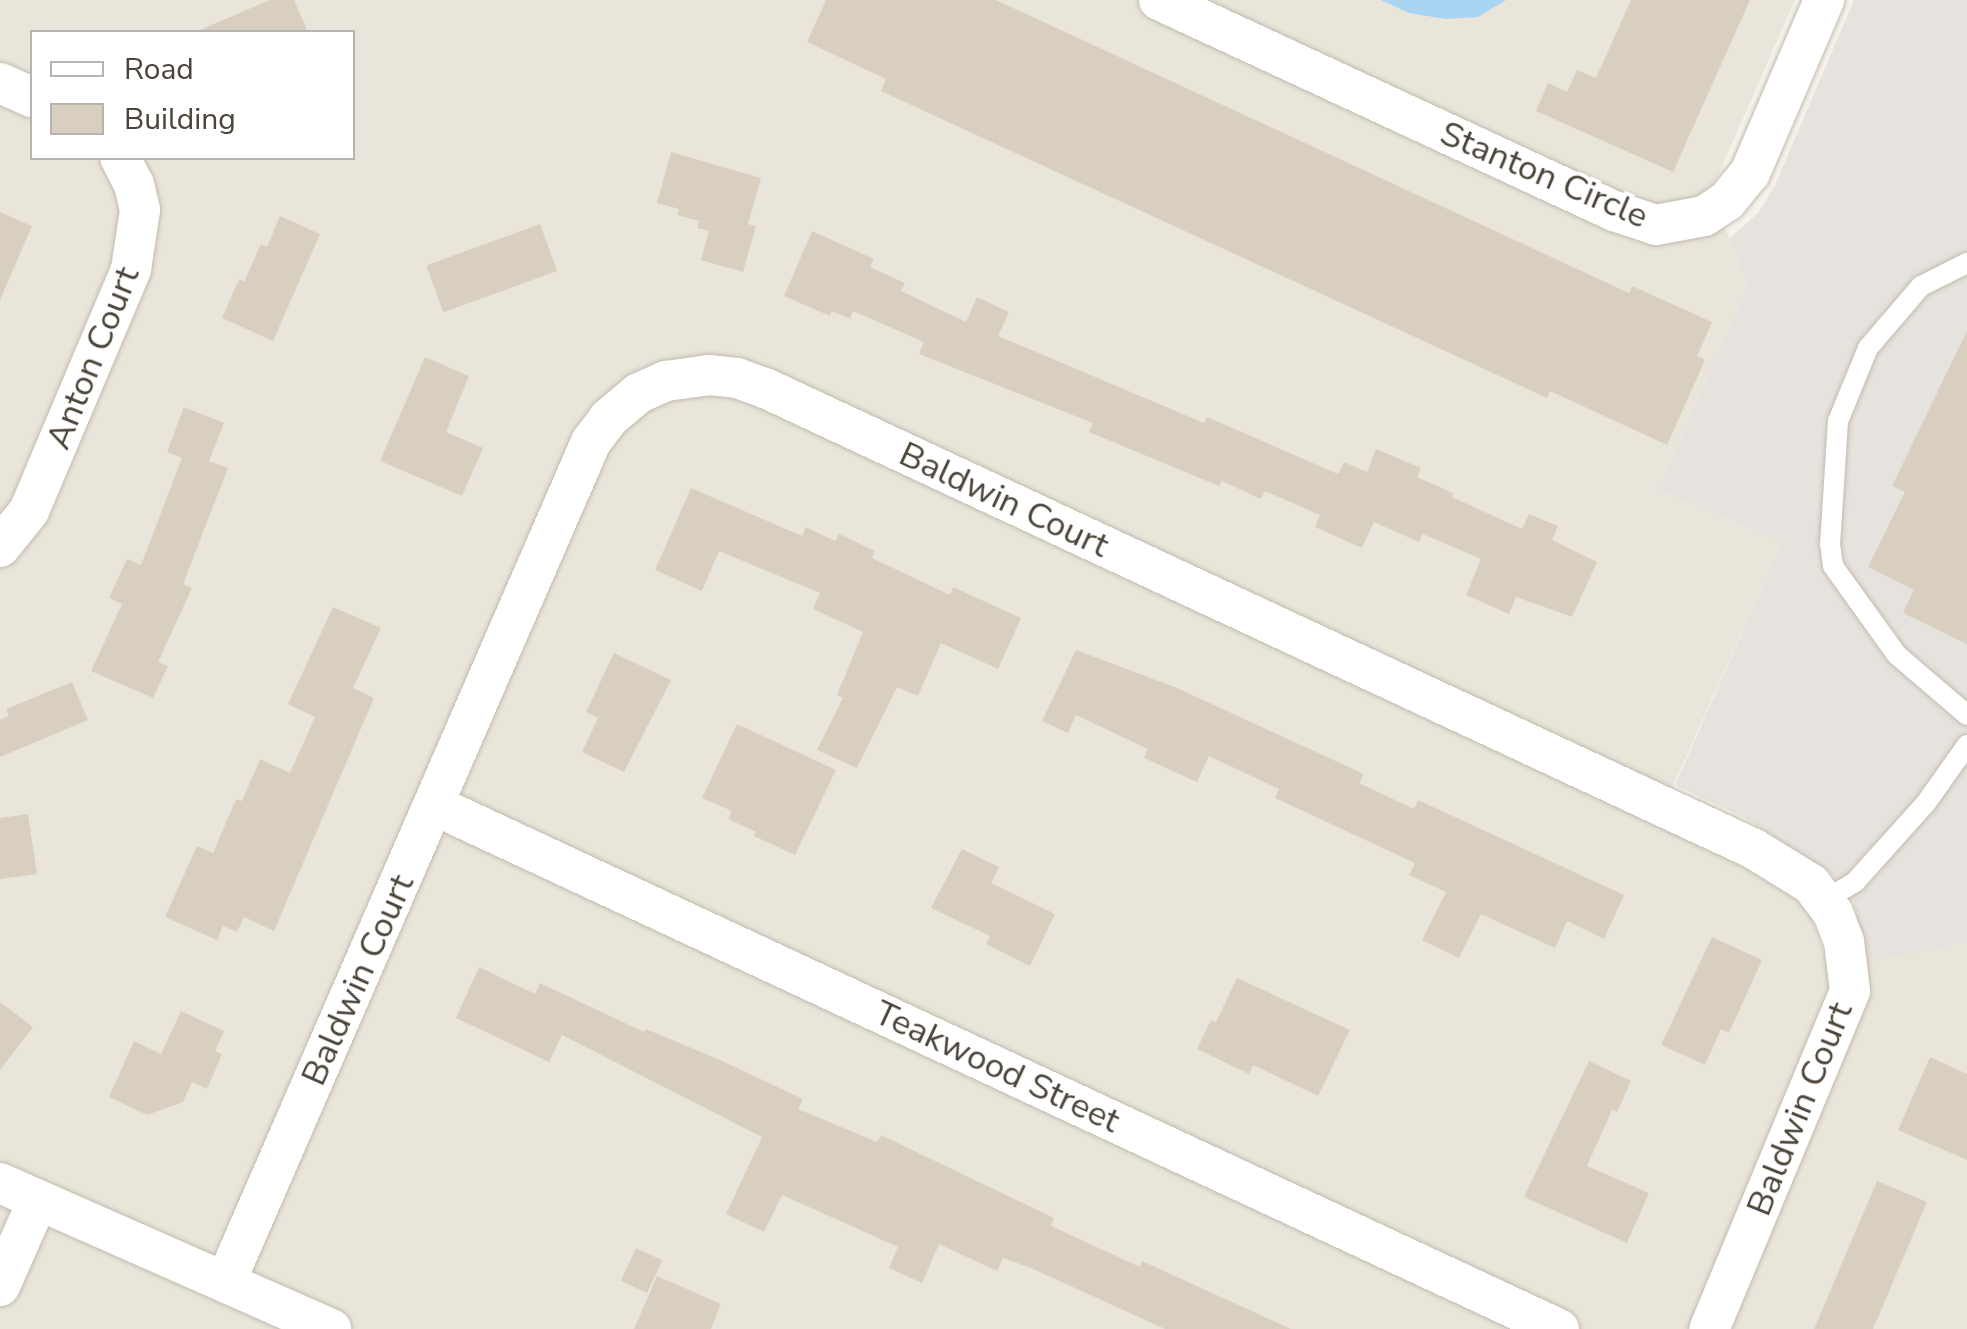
<!DOCTYPE html>
<html>
<head>
<meta charset="utf-8">
<style>
  body { margin:0 }
  #map { position:relative; width:1967px; height:1329px; overflow:hidden; background:#f6f3ec; font-family:"Nunito Sans",sans-serif }
  div>[style] { position:absolute }
  .residential>* { inset:0; background:#eae5da }
  .industrial>* { inset:0; background:#e6e2dd }
  .water>* { inset:0; background:#a9d4f2 }
  .building>* { inset:0; background:#d8cfc1; transform-origin:0 0 }
  .roads { filter:drop-shadow(0 0 2px #c2bbae) drop-shadow(0 0 2px #c2bbae) }
  .service>* { height:20px; margin:-10px; padding:0 10px; transform-origin:10px; border-radius:10px; background:#fff }
  .minor>* { height:40px; margin:-20px; padding:0 20px; transform-origin:20px; border-radius:20px; background:#fff }
  span { translate:-50% -50%; white-space:nowrap; text-align:center; line-height:1.15; -webkit-text-stroke:8px #fff; paint-order:stroke }
  .street-label { font-size:35px; color:#4b4439 }
  .legend { position:absolute; left:30px; top:30px; width:325px; height:130px; box-sizing:border-box; background:#fff; border:2px solid #b7b4b0; margin:0; padding:12px 18px; list-style:none; font-size:30px; color:#4b4439 }
  .legend li { display:flex; align-items:center; gap:20px; height:50px }
  .legend b { width:50px; border:2px solid #b7b4b0 }
</style>
</head>
<body>
<div id="map">
  <div class="residential">
    <i style="clip-path:polygon(evenodd,0 0,1795px 0,1717px 178px,1705px 191px,1730px 238px,1747px 287px,1658px 490px,1782px 542px,1657px 822px,1789px 888px,1808px 907px,1828px 966px,1967px 943px,1967px 1329px,0 1329px,0 0,32px 32px,352px 32px,352px 158px,32px 158px,32px 32px)"></i>
  </div>
  <div class="industrial">
    <i style="clip-path:polygon(1854px 0,1967px 0,1967px 943px,1867px 961px,1854px 903px,1833px 875px,1745px 818px,1675px 785px,1782px 542px,1658px 490px,1747px 287px,1730px 238px,1759px 212px,1775px 185px)"></i>
  </div>
  <div class="water">
    <i style="clip-path:polygon(1381px 0,1506px 0,1478px 17px,1446px 19px,1409px 13px)"></i>
  </div>
  <div class="building">
    <i style="clip-path:polygon(270px 0,294px 0,308px 32px,195px 32px)"></i>
    <i style="clip-path:polygon(826px 0,996px 0,1629px 293px,1632px 286px,1712px 322px,1697px 356px,1705px 360px,1667px 445px,1550px 391px,1547px 398px,881px 91px,886px 79px,807px 42px)"></i>
    <i style="clip-path:polygon(1631px 0,1750px 0,1673px 172px,1536px 111px,1548px 83px,1567px 92px,1577px 70px,1596px 78px)"></i>
    <i style="clip-path:polygon(671px 152px,761px 178px,748px 224px,756px 226px,743px 272px,701px 260px,709px 231px,697px 228px,699px 221px,677px 215px,679px 209px,657px 203px)"></i>
    <i style="clip-path:polygon(0 212px,32px 226px,0 300px)"></i>
    <i style="clip-path:polygon(280px 216px,320px 234px,273px 341px,222px 318px,239px 279px,244px 282px,261px 244px,267px 247px)"></i>
    <i style="left:540px;top:224px;width:50px;height:121px;rotate:70deg"></i>
    <i style="clip-path:polygon(812px 231px,874px 259px,870px 267px,905px 283px,901px 291px,966px 322px,977px 297px,1009px 312px,998px 336px,1204px 423px,1207px 417px,1338px 474px,1344px 462px,1367px 472px,1376px 449px,1421px 468px,1417px 477px,1453px 493px,1452px 497px,1522px 529px,1529px 514px,1558px 526px,1552px 540px,1597px 562px,1572px 617px,1516px 597px,1509px 614px,1466px 595px,1481px 559px,1423px 534px,1419px 542px,1374px 522px,1362px 548px,1315px 527px,1320px 515px,1265px 491px,1261px 499px,1222px 481px,1219px 486px,1089px 432px,1093px 423px,919px 354px,924px 342px,853px 311px,850px 319px,832px 311px,830px 316px,784px 296px)"></i>
    <i style="clip-path:polygon(1967px 331px,1967px 644px,1903px 613px,1914px 590px,1868px 567px,1905px 492px,1892px 486px)"></i>
    <i style="clip-path:polygon(425px 357px,469px 376px,446px 432px,483px 448px,462px 496px,380px 461px)"></i>
    <i style="clip-path:polygon(184px 407px,224px 423px,209px 461px,228px 468px,183px 584px,192px 588px,158px 662px,168px 666px,153px 698px,91px 671px,122px 604px,109px 598px,127px 559px,141px 565px,182px 458px,167px 452px)"></i>
    <i style="clip-path:polygon(691px 488px,802px 536px,806px 527px,835px 541px,839px 534px,875px 551px,872px 558px,950px 595px,953px 587px,1021px 618px,998px 669px,941px 643px,918px 696px,897px 687px,857px 768px,817px 750px,843px 698px,837px 695px,863px 632px,813px 609px,820px 593px,719px 551px,702px 591px,655px 570px)"></i>
    <i style="clip-path:polygon(333px 607px,381px 628px,353px 688px,374px 698px,274px 931px,244px 917px,237px 932px,223px 926px,217px 940px,165px 917px,197px 846px,213px 853px,236px 799px,242px 801px,260px 759px,290px 773px,315px 717px,288px 704px)"></i>
    <i style="clip-path:polygon(1076px 650px,1177px 688px,1364px 774px,1359px 783px,1414px 809px,1418px 800px,1624px 895px,1604px 939px,1567px 921px,1555px 948px,1481px 914px,1459px 958px,1422px 940px,1446px 892px,1409px 875px,1415px 863px,1275px 798px,1279px 789px,1209px 756px,1197px 782px,1144px 758px,1148px 749px,1076px 715px,1068px 733px,1042px 721px)"></i>
    <i style="clip-path:polygon(614px 653px,671px 680px,624px 772px,582px 752px,598px 718px,586px 712px)"></i>
    <i style="clip-path:polygon(72px 682px,88px 720px,0 757px,0 720px,9px 716px,6px 709px)"></i>
    <i style="clip-path:polygon(737px 724px,836px 770px,795px 855px,754px 836px,756px 832px,728px 819px,732px 811px,702px 798px)"></i>
    <i style="clip-path:polygon(28px 814px,37px 874px,0 879px,0 818px)"></i>
    <i style="clip-path:polygon(962px 849px,999px 867px,991px 883px,1055px 914px,1030px 966px,986px 944px,990px 936px,931px 908px)"></i>
    <i style="clip-path:polygon(1712px 937px,1762px 960px,1729px 1033px,1721px 1029px,1705px 1065px,1661px 1045px)"></i>
    <i style="clip-path:polygon(479px 967px,535px 994px,540px 983px,644px 1032px,646px 1029px,720px 1060px,803px 1099px,798px 1109px,877px 1142px,881px 1135px,1054px 1218px,1051px 1226px,1140px 1267px,1142px 1261px,1291px 1329px,1165px 1329px,1031px 1268px,1003px 1258px,997px 1271px,939px 1244px,922px 1283px,889px 1268px,898px 1247px,782px 1195px,764px 1232px,726px 1214px,762px 1137px,562px 1035px,549px 1062px,456px 1018px)"></i>
    <i style="clip-path:polygon(1237px 978px,1350px 1030px,1318px 1096px,1253px 1065px,1249px 1074px,1197px 1049px,1211px 1020px,1216px 1022px)"></i>
    <i style="clip-path:polygon(0 1002px,33px 1027px,0 1070px)"></i>
    <i style="clip-path:polygon(181px 1011px,224px 1031px,215px 1051px,222px 1054px,207px 1089px,192px 1082px,183px 1102px,147px 1115px,109px 1097px,134px 1041px,161px 1054px)"></i>
    <i style="clip-path:polygon(1930px 1057px,1967px 1074px,1967px 1160px,1898px 1130px)"></i>
    <i style="clip-path:polygon(1589px 1061px,1631px 1081px,1617px 1112px,1612px 1110px,1587px 1166px,1649px 1193px,1627px 1243px,1524px 1197px)"></i>
    <i style="clip-path:polygon(1877px 1181px,1927px 1202px,1873px 1329px,1814px 1329px)"></i>
    <i style="left:636px;top:1248px;width:29px;height:36px;rotate:25deg"></i>
    <i style="clip-path:polygon(657px 1276px,721px 1304px,711px 1329px,634px 1329px)"></i>
  </div>
  <div class="roads">
    <div class="service">
      <i style="left:1967px;top:263px;width:51px;rotate:153.4deg"></i>
      <i style="left:1921px;top:286px;width:82px;rotate:130.5deg"></i>
      <i style="left:1868px;top:348px;width:79px;rotate:112.3deg"></i>
      <i style="left:1838px;top:421px;width:123px;rotate:93.7deg"></i>
      <i style="left:1830px;top:544px;width:22px;rotate:82deg"></i>
      <i style="left:1833px;top:566px;width:110px;rotate:54.3deg"></i>
      <i style="left:1897px;top:655px;width:92px;rotate:40.6deg"></i>
      <i style="left:1825px;top:900px;width:35px;rotate:-31deg"></i>
      <i style="left:1855px;top:882px;width:106px;rotate:-48.1deg"></i>
      <i style="left:1926px;top:803px;width:71px;rotate:-54.7deg"></i>
    </div>
    <div class="minor">
      <i style="left:1159px;top:0;width:502px;rotate:24.88deg"></i>
      <i style="left:1614px;top:211px;width:44px;rotate:18.4deg"></i>
      <i style="left:1656px;top:225px;width:49px;rotate:-10.6deg"></i>
      <i style="left:1704px;top:216px;width:27px;rotate:-33deg"></i>
      <i style="left:1727px;top:201px;width:36px;rotate:-51deg"></i>
      <i style="left:1750px;top:173px;width:188px;rotate:-66.8deg"></i>
      <i style="left:0;top:83px;width:35px;rotate:24deg"></i>
      <i style="left:0;top:547px;width:46px;rotate:-51.1deg"></i>
      <i style="left:29px;top:511px;width:263px;rotate:-67.1deg"></i>
      <i style="left:131px;top:269px;width:60px;rotate:-81.3deg"></i>
      <i style="left:140px;top:210px;width:26px;rotate:-103deg"></i>
      <i style="left:134px;top:185px;width:30px;rotate:-117deg"></i>
      <i style="left:434px;top:805px;width:1241px;rotate:24.98deg"></i>
      <i style="left:0;top:1183px;width:362px;rotate:23.8deg"></i>
      <i style="left:226px;top:1281px;width:915px;rotate:-66.49deg"></i>
      <i style="left:591px;top:442px;width:30px;rotate:-53deg"></i>
      <i style="left:609px;top:418px;width:39px;rotate:-40deg"></i>
      <i style="left:639px;top:393px;width:30px;rotate:-24deg"></i>
      <i style="left:666px;top:381px;width:43px;rotate:-7.9deg"></i>
      <i style="left:709px;top:375px;width:28px;rotate:6deg"></i>
      <i style="left:737px;top:378px;width:30px;rotate:20deg"></i>
      <i style="left:765px;top:388px;width:1091px;rotate:24.99deg"></i>
      <i style="left:1754px;top:849px;width:67px;rotate:31.6deg"></i>
      <i style="left:1811px;top:884px;width:36px;rotate:53deg"></i>
      <i style="left:1833px;top:913px;width:30px;rotate:69deg"></i>
      <i style="left:1844px;top:941px;width:50px;rotate:83.2deg"></i>
      <i style="left:1850px;top:991px;width:366px;rotate:112.6deg"></i>
      <i style="left:0;top:1286px;width:94px;rotate:-66.2deg"></i>
    </div>
  </div>
  <div class="street-label">
    <span style="left:1544px;top:175px;rotate:23deg">Stanton Circle</span>
    <span style="left:93px;top:358px;rotate:-68deg">Anton Court</span>
    <span style="left:1004px;top:500px;rotate:25deg">Baldwin Court</span>
    <span style="left:358px;top:980px;rotate:-66deg">Baldwin Court</span>
    <span style="left:997px;top:1067px;rotate:25deg">Teakwood Street</span>
    <span style="left:1800px;top:1109px;rotate:-68deg">Baldwin Court</span>
  </div>
  <ul class="legend">
  <li><b style="height:12px;background:#fff"></b>Road</li>
  <li><b style="height:28px;background:#d8cfc1"></b>Building</li>
  </ul>
</div>
</body>
</html>
